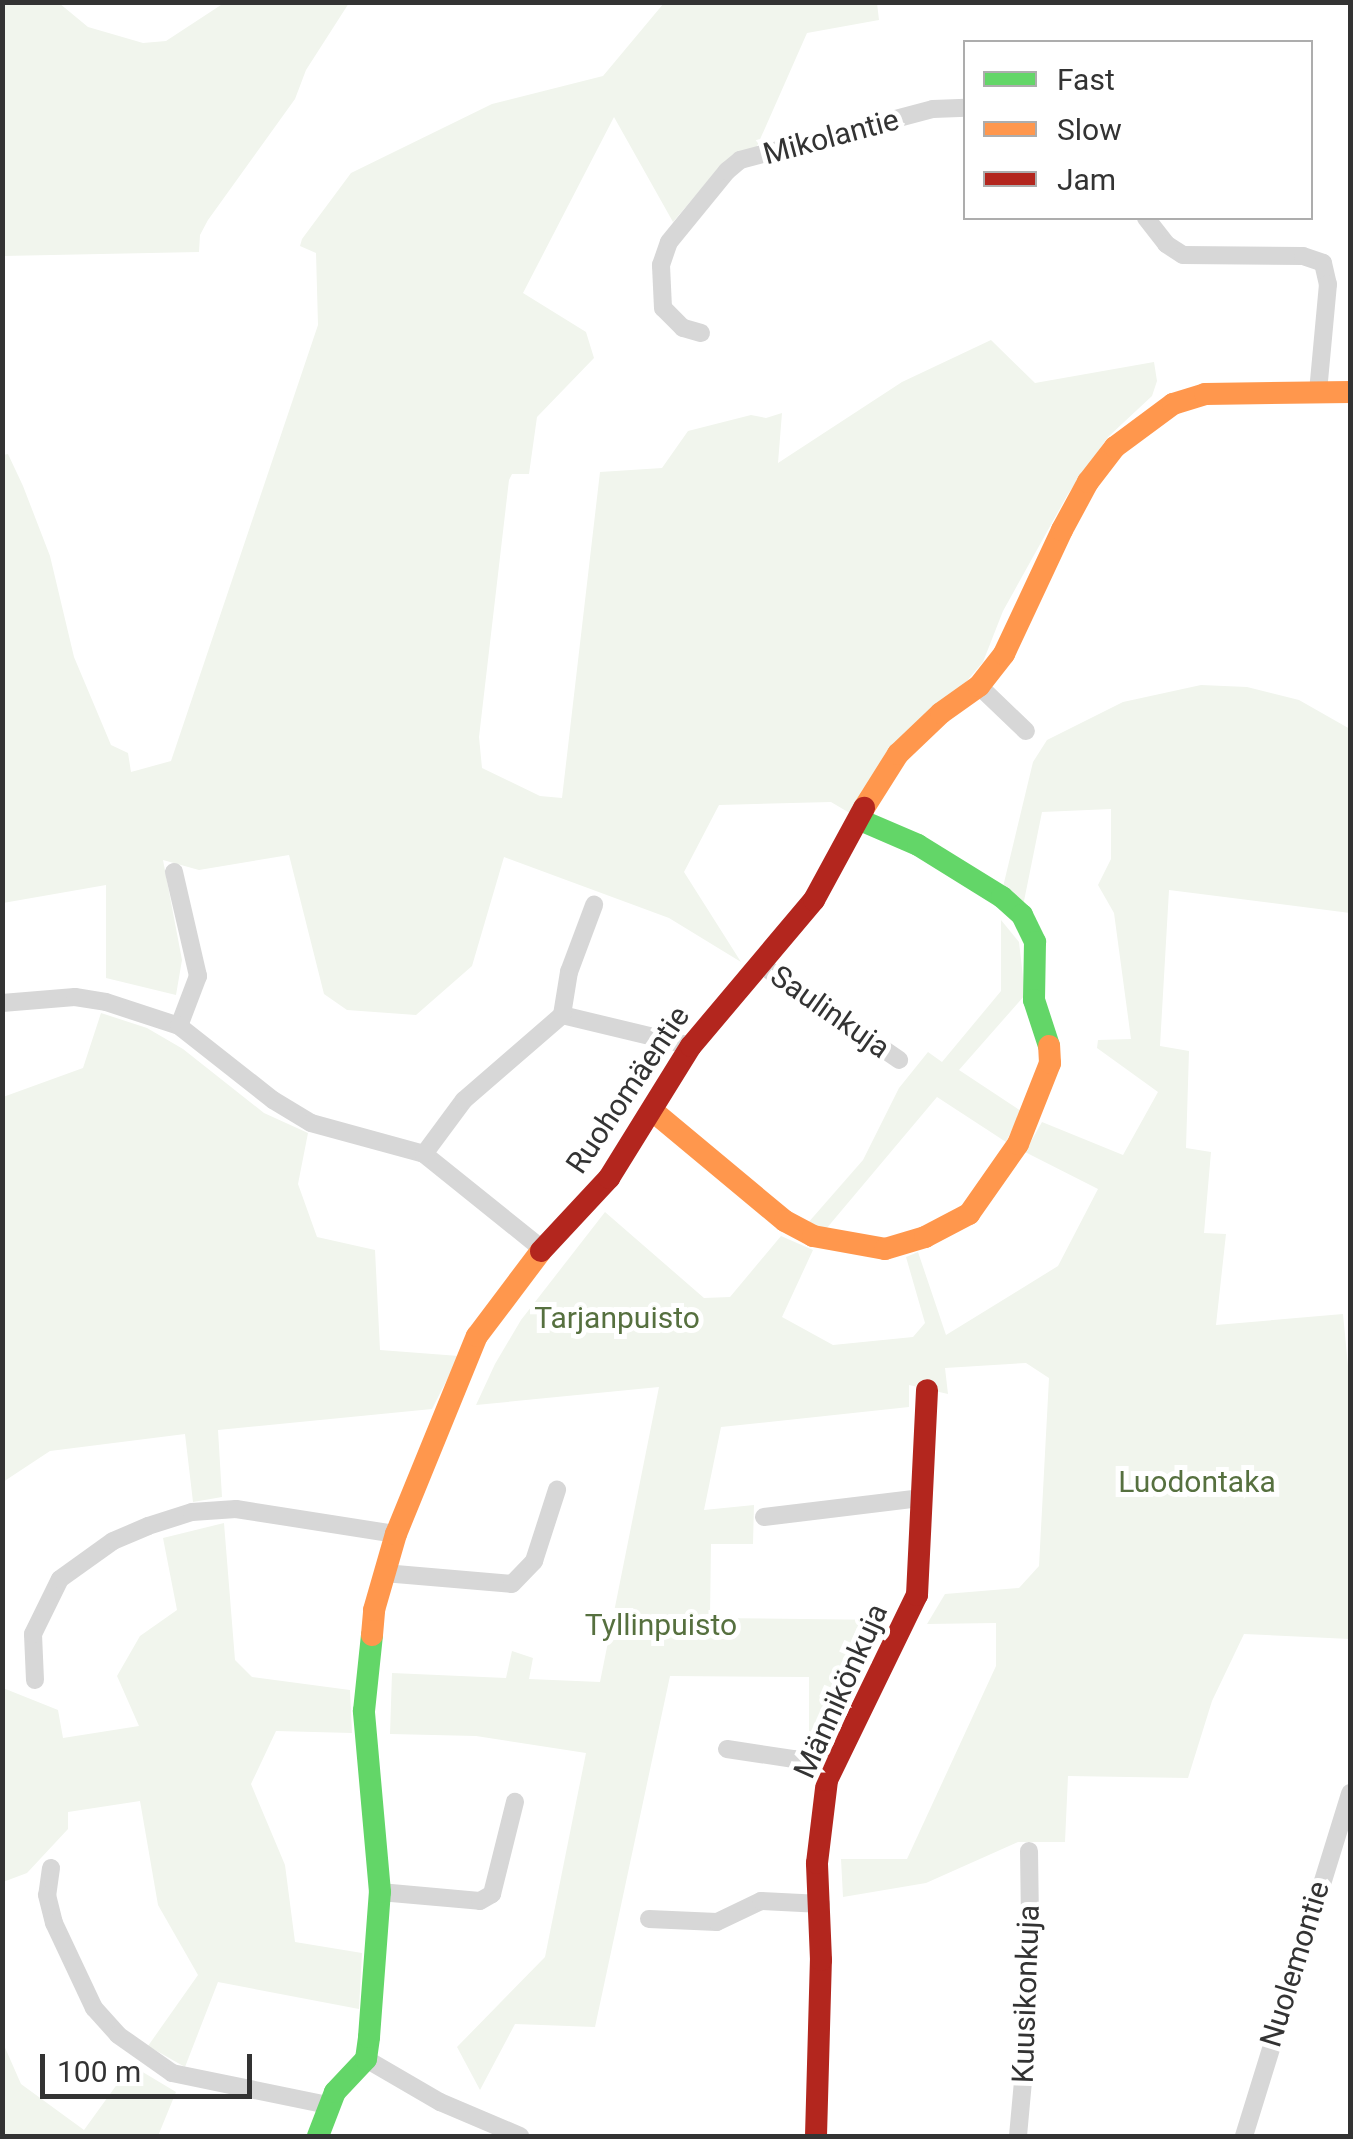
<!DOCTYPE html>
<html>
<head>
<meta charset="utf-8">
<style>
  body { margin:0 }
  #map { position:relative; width:1353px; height:2139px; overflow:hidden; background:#fff; font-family:Roboto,sans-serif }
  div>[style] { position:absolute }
  .green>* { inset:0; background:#f1f5ed }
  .street>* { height:18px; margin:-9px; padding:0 9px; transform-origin:9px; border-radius:9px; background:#d7d7d7 }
  .fast>* { height:22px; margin:-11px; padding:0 11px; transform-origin:11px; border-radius:11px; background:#63d668 }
  .slow>* { height:22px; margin:-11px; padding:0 11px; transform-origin:11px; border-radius:11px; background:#ff974d }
  .jam>* { height:22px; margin:-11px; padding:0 11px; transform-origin:11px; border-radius:11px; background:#b3261e }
  span { translate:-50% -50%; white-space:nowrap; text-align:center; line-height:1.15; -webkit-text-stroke:10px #fff; paint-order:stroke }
  .street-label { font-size:30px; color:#333 }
  .park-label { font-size:30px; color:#56703f }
  .frame { position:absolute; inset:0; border:5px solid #333; pointer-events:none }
  .legend { position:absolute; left:963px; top:40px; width:350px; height:180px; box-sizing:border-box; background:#fff; border:2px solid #adadad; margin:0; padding:12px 18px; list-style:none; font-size:30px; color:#333 }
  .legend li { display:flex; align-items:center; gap:20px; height:50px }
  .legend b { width:50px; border:2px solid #adadad }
  .scale { position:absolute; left:40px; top:2054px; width:212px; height:45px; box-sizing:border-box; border:5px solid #333; border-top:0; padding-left:12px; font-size:30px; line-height:35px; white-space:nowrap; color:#333; -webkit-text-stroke:8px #fff; paint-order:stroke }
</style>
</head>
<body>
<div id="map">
  <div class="green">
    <i style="clip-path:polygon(2px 3px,59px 3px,88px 27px,143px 43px,166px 41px,224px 3px,349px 3px,306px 70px,295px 99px,208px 220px,200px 235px,199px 252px,3px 256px)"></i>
    <i style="clip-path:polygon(664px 3px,877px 3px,879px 20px,807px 33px,754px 153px,711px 177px,673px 222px,614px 117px,523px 293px,586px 332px,594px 358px,537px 417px,529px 474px,512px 474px,509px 480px,479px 737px,482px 768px,540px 796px,562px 798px,600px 472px,662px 468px,688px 431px,751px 415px,766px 418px,782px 413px,778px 463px,902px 382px,991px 340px,1035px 383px,1154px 362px,1157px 381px,1152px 396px,1108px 437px,1068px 494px,1003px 611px,983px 662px,853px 815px,831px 802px,719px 805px,684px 872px,741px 962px,669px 918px,504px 857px,472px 966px,416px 1015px,347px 1010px,324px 994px,289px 855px,199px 870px,163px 860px,182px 960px,176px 995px,106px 978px,106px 885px,3px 903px,3px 455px,8px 454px,23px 486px,50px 556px,74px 657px,111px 745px,128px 753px,131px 772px,171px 761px,318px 325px,316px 253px,300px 246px,302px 239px,351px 173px,492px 104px,603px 76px)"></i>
    <i style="clip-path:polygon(1201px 685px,1247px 687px,1299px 700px,1350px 729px,1350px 913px,1169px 890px,1160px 1046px,1189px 1051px,1186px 1148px,1211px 1152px,1204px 1233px,1226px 1234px,1216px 1325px,1343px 1314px,1350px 1387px,1350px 1639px,1244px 1634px,1212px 1701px,1188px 1778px,1068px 1776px,1065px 1842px,1018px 1842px,926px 1883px,843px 1897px,841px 1859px,907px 1859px,996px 1666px,996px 1623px,927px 1624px,945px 1594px,1019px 1588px,1039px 1566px,1049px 1378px,1026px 1363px,945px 1368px,948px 1394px,909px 1385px,909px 1407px,721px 1427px,704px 1510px,754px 1505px,753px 1544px,711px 1544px,710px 1618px,888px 1620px,835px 1722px,826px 1735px,809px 1745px,809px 1677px,670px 1676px,595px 2027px,515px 2024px,480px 2090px,457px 2047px,545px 1957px,586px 1753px,476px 1736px,390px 1734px,392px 1673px,506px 1678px,512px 1651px,533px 1658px,529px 1679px,600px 1682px,659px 1387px,476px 1405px,495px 1364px,521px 1320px,605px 1212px,704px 1298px,730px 1297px,781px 1236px,813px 1250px,782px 1317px,833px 1345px,913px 1337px,925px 1323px,906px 1257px,918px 1252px,946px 1335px,1058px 1266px,1098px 1189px,1025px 1152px,1042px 1122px,1123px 1155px,1158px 1092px,1097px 1048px,1098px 1040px,1131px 1039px,1114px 913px,1098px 885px,1111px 859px,1111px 809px,1042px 812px,1023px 906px,1002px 891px,1033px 762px,1047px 740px,1123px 702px)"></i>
    <i style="clip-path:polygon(1001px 920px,1019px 942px,1025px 995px,959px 1070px,1021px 1111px,1006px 1142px,937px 1097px,826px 1229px,807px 1224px,863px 1160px,899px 1088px,928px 1052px,942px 1062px,1001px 991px)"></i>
    <i style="clip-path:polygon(101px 1013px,147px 1028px,183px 1049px,264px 1113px,308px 1133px,298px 1184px,317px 1237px,375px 1250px,380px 1350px,459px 1356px,432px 1409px,218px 1430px,222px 1497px,193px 1502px,185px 1434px,50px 1451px,3px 1482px,3px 1097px,83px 1068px)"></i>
    <i style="clip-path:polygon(224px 1523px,235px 1660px,252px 1677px,350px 1690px,352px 1733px,276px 1731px,251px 1784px,285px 1865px,295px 1942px,362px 1953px,359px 2009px,218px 1982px,185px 2067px,148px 2046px,198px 1975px,158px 1905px,140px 1801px,68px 1812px,68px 1829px,27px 1873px,3px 1882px,3px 1688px,58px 1710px,63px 1738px,139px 1726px,117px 1676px,140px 1636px,177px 1610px,163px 1538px)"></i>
    <i style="clip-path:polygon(3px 2043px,21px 2084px,84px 2130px,131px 2065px,176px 2092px,158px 2136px,3px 2136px)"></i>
  </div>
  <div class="street">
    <i style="left:1146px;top:218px;width:33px;rotate:52deg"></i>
    <i style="left:1166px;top:244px;width:20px;rotate:33deg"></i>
    <i style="left:1183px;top:255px;width:120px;rotate:0.5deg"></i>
    <i style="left:1303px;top:256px;width:21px;rotate:19deg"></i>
    <i style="left:1323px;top:263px;width:22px;rotate:77deg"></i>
    <i style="left:1328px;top:284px;width:108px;rotate:95.3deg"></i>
    <i style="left:701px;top:333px;width:19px;rotate:-164deg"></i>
    <i style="left:683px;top:328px;width:28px;rotate:-135deg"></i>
    <i style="left:663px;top:308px;width:43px;rotate:-92.7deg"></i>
    <i style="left:661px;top:265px;width:24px;rotate:-71deg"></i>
    <i style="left:669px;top:242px;width:92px;rotate:-50.8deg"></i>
    <i style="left:727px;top:171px;width:17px;rotate:-40deg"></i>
    <i style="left:740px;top:160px;width:200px;rotate:-14.8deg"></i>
    <i style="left:933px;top:109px;width:33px;rotate:-2deg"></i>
    <i style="left:979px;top:686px;width:65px;rotate:43.8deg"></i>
    <i style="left:174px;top:872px;width:107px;rotate:77deg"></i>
    <i style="left:198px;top:976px;width:53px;rotate:110.8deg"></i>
    <i style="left:760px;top:964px;width:169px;rotate:34.6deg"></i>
    <i style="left:2px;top:1003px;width:73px;rotate:-4.7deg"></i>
    <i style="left:75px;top:997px;width:31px;rotate:9deg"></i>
    <i style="left:106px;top:1002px;width:77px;rotate:18.2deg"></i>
    <i style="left:179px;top:1026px;width:120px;rotate:38.2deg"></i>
    <i style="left:273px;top:1100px;width:44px;rotate:31.2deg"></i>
    <i style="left:311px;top:1123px;width:117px;rotate:15.3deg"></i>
    <i style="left:424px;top:1154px;width:151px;rotate:38.8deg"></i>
    <i style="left:562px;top:1015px;width:133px;rotate:13.5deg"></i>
    <i style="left:424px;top:1154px;width:67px;rotate:-53.5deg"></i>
    <i style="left:464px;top:1100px;width:130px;rotate:-40.9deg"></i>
    <i style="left:562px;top:1015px;width:44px;rotate:-80.8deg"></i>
    <i style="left:569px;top:972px;width:72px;rotate:-69.5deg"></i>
    <i style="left:764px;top:1517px;width:157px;rotate:-6.9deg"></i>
    <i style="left:384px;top:1573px;width:128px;rotate:4.9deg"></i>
    <i style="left:512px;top:1584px;width:32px;rotate:-46deg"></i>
    <i style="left:534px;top:1561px;width:75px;rotate:-72.1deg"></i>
    <i style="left:35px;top:1680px;width:46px;rotate:-92.5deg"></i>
    <i style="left:33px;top:1634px;width:61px;rotate:-63.9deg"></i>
    <i style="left:60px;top:1579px;width:65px;rotate:-35.6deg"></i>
    <i style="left:113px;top:1541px;width:38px;rotate:-23deg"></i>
    <i style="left:148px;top:1526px;width:46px;rotate:-17.7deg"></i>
    <i style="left:192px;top:1512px;width:44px;rotate:-3.9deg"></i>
    <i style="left:236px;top:1509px;width:162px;rotate:8.9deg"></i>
    <i style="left:727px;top:1749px;width:68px;rotate:8.5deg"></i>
    <i style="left:794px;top:1759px;width:20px;rotate:18deg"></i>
    <i style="left:813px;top:1765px;width:21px;rotate:47deg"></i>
    <i style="left:51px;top:1868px;width:27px;rotate:98deg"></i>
    <i style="left:47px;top:1895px;width:29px;rotate:76deg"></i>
    <i style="left:54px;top:1923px;width:94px;rotate:64.8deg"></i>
    <i style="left:94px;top:2008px;width:36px;rotate:48deg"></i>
    <i style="left:118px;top:2035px;width:66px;rotate:35.1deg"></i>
    <i style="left:172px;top:2073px;width:159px;rotate:11.6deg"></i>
    <i style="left:380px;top:1892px;width:100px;rotate:5.1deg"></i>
    <i style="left:480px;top:1901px;width:14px;rotate:-30deg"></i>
    <i style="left:492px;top:1894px;width:95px;rotate:-76deg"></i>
    <i style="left:649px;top:1919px;width:68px;rotate:2.5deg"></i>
    <i style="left:717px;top:1922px;width:49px;rotate:-25.5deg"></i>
    <i style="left:761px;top:1901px;width:60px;rotate:2.9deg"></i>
    <i style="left:366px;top:2059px;width:86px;rotate:30.2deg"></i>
    <i style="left:440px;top:2102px;width:87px;rotate:23deg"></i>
    <i style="left:1018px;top:2136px;width:144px;rotate:-84.8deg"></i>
    <i style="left:1031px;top:1993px;width:142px;rotate:-90.8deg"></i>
    <i style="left:1244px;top:2136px;width:359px;rotate:-72.8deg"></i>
  </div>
  <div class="fast">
    <i style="left:860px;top:820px;width:63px;rotate:23.3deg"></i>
    <i style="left:918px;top:845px;width:99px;rotate:31.8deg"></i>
    <i style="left:1002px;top:897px;width:27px;rotate:42deg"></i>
    <i style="left:1022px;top:915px;width:30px;rotate:64deg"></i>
    <i style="left:1035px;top:942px;width:58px;rotate:91deg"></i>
    <i style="left:1034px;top:1000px;width:48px;rotate:71.9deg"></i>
    <i style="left:318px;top:2136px;width:47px;rotate:-68.9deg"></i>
    <i style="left:335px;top:2092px;width:45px;rotate:-46.8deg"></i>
    <i style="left:366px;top:2059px;width:22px;rotate:-82deg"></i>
    <i style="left:369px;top:2037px;width:145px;rotate:-85.7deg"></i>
    <i style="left:380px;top:1892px;width:182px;rotate:-95.1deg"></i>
    <i style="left:364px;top:1711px;width:76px;rotate:-84deg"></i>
  </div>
  <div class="slow">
    <i style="left:864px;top:808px;width:64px;rotate:-57.8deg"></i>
    <i style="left:898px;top:754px;width:59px;rotate:-43.6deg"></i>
    <i style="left:941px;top:713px;width:47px;rotate:-35.4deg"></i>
    <i style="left:979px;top:686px;width:41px;rotate:-52deg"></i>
    <i style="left:1004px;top:654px;width:137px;rotate:-64.9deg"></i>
    <i style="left:1062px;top:530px;width:55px;rotate:-61.6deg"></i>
    <i style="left:1088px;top:482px;width:44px;rotate:-52.4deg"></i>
    <i style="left:1115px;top:447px;width:72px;rotate:-36.6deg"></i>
    <i style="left:1173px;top:404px;width:34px;rotate:-17deg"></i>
    <i style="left:1205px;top:394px;width:145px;rotate:-0.8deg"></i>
    <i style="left:654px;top:1112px;width:170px;rotate:39.8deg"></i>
    <i style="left:785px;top:1221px;width:32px;rotate:28deg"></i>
    <i style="left:813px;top:1236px;width:73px;rotate:10.2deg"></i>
    <i style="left:885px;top:1249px;width:42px;rotate:-16.7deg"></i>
    <i style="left:925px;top:1237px;width:50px;rotate:-27.6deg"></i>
    <i style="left:969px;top:1214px;width:85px;rotate:-55deg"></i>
    <i style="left:1018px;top:1144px;width:87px;rotate:-68.4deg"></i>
    <i style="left:1050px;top:1063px;width:17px;rotate:-93deg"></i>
    <i style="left:372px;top:1635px;width:25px;rotate:-85deg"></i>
    <i style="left:374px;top:1610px;width:79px;rotate:-73.9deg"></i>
    <i style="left:396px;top:1534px;width:214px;rotate:-67.8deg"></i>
    <i style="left:477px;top:1336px;width:106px;rotate:-53deg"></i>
  </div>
  <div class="jam">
    <i style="left:541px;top:1251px;width:100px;rotate:-47deg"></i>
    <i style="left:609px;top:1178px;width:155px;rotate:-58.2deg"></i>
    <i style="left:691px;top:1046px;width:191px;rotate:-49.9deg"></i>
    <i style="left:814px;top:900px;width:105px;rotate:-61.5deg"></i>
    <i style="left:816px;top:2136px;width:176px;rotate:-88.4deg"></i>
    <i style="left:821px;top:1960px;width:97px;rotate:-92.4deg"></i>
    <i style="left:817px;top:1863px;width:84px;rotate:-83.1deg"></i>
    <i style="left:827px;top:1780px;width:206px;rotate:-64.1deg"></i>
    <i style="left:917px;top:1595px;width:205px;rotate:-87.2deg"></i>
  </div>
  <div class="street-label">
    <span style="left:831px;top:137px;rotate:-15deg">Mikolantie</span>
    <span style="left:830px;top:1012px;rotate:35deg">Saulinkuja</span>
    <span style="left:628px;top:1090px;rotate:-56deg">Ruohomäentie</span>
    <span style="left:841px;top:1691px;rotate:-66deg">Männikönkuja</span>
    <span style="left:1295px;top:1964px;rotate:-73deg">Nuolemontie</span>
    <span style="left:1026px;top:1994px;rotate:-88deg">Kuusikonkuja</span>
  </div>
  <div class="park-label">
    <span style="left:617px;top:1318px">Tarjanpuisto</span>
    <span style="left:1197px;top:1482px">Luodontaka</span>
    <span style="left:661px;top:1625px">Tyllinpuisto</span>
  </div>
  <div class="frame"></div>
  <ul class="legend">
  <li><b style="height:12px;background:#63d668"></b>Fast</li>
  <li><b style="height:12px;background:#ff974d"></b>Slow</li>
  <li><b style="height:12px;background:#b3261e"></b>Jam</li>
  </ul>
  <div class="scale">100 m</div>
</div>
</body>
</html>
